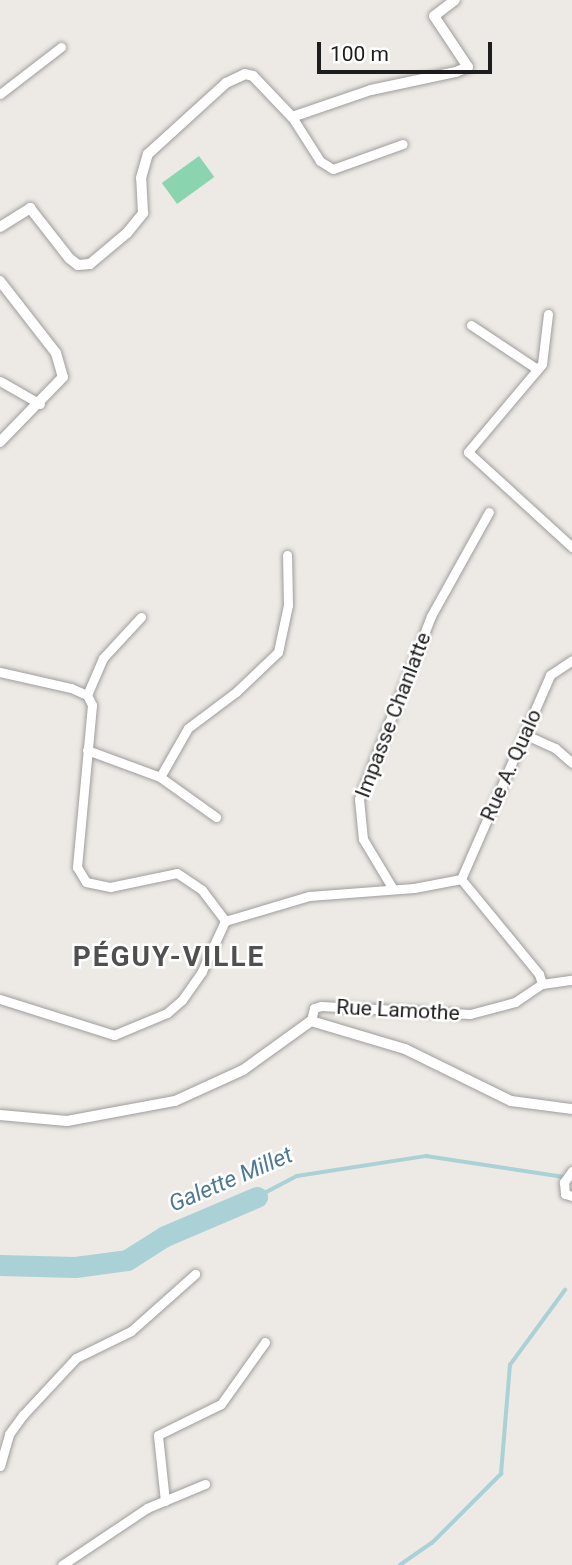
<!DOCTYPE html>
<html>
<head>
<meta charset="utf-8">
<style>
  body { margin:0 }
  #map { position:relative; width:572px; height:1565px; overflow:hidden; background:#ede9e4; font-family:Roboto,sans-serif }
  div>[style] { position:absolute }
  .pitch>* { inset:0; background:#8bd4b0; transform-origin:0 0 }
  .stream>* { height:3.5px; margin:-1.75px; padding:0 1.75px; transform-origin:1.75px; border-radius:1.75px; background:#aad1d6 }
  .river>* { height:21px; margin:-10.5px; padding:0 10.5px; transform-origin:10.5px; border-radius:10.5px; background:#aad1d6 }
  .roads { filter:drop-shadow(0 0 2px #9e9e9e) drop-shadow(0 0 2px #9e9e9e) }
  .minor>* { height:9px; margin:-4.5px; padding:0 4.5px; transform-origin:4.5px; border-radius:4.5px; background:#fff }
  .tertiary>* { height:10px; margin:-5px; padding:0 5px; transform-origin:5px; border-radius:5px; background:#fff }
  span { translate:-50% -50%; white-space:nowrap; text-align:center; line-height:1.15; -webkit-text-stroke:5px #fff; paint-order:stroke }
  .street-label { font-size:21px; color:#1d1d1d }
  .water-label { font-size:23px; color:#4e7894; font-style:italic }
  .district-label { font-size:28px; color:#505050; font-weight:700; letter-spacing:2px }
  .scale { position:absolute; left:317px; top:42px; width:175px; height:32px; box-sizing:border-box; border:4px solid #1d1d1d; border-top:0; padding-left:9px; font-size:21px; line-height:24px; white-space:nowrap; color:#1d1d1d; -webkit-text-stroke:5px #fff; paint-order:stroke }
</style>
</head>
<body>
<div id="map">
  <div class="pitch">
    <i style="left:199px;top:156px;width:26px;height:46px;rotate:54deg"></i>
  </div>
  <div class="stream">
    <i style="left:257px;top:1197px;width:45px;rotate:-27.7deg"></i>
    <i style="left:297px;top:1176px;width:131px;rotate:-8.8deg"></i>
    <i style="left:426px;top:1156px;width:141px;rotate:8.6deg"></i>
    <i style="left:400px;top:1565px;width:39px;rotate:-35deg"></i>
    <i style="left:432px;top:1543px;width:98px;rotate:-45deg"></i>
    <i style="left:501px;top:1474px;width:109px;rotate:-85.3deg"></i>
    <i style="left:510px;top:1365px;width:93px;rotate:-53.7deg"></i>
  </div>
  <div class="river">
    <i style="left:0;top:1265px;width:75px;rotate:1.5deg"></i>
    <i style="left:75px;top:1267px;width:52px;rotate:-7.7deg"></i>
    <i style="left:127px;top:1260px;width:45px;rotate:-32.3deg"></i>
    <i style="left:165px;top:1236px;width:100px;rotate:-23deg"></i>
  </div>
  <div class="roads">
    <div class="minor">
      <i style="left:0;top:94px;width:77px;rotate:-37.6deg"></i>
      <i style="left:292px;top:117px;width:52px;rotate:57.5deg"></i>
      <i style="left:320px;top:161px;width:15px;rotate:32deg"></i>
      <i style="left:333px;top:169px;width:74px;rotate:-19.7deg"></i>
      <i style="left:548px;top:314px;width:50px;rotate:96.8deg"></i>
      <i style="left:542px;top:364px;width:115px;rotate:130.1deg"></i>
      <i style="left:468px;top:452px;width:141px;rotate:42.4deg"></i>
      <i style="left:471px;top:325px;width:79px;rotate:33.7deg"></i>
      <i style="left:0;top:381px;width:46px;rotate:29.9deg"></i>
      <i style="left:0;top:672px;width:73px;rotate:12.7deg"></i>
      <i style="left:71px;top:688px;width:17px;rotate:24deg"></i>
      <i style="left:87px;top:695px;width:11px;rotate:63deg"></i>
      <i style="left:92px;top:705px;width:163px;rotate:95.3deg"></i>
      <i style="left:77px;top:867px;width:17px;rotate:59deg"></i>
      <i style="left:86px;top:882px;width:25px;rotate:12deg"></i>
      <i style="left:110px;top:887px;width:68px;rotate:-11.8deg"></i>
      <i style="left:177px;top:873px;width:30px;rotate:34deg"></i>
      <i style="left:202px;top:890px;width:39px;rotate:53deg"></i>
      <i style="left:225px;top:921px;width:88px;rotate:-16.6deg"></i>
      <i style="left:309px;top:896px;width:105px;rotate:-4.4deg"></i>
      <i style="left:414px;top:888px;width:48px;rotate:-10.8deg"></i>
      <i style="left:87px;top:695px;width:40px;rotate:-66.6deg"></i>
      <i style="left:103px;top:658px;width:56px;rotate:-47.2deg"></i>
      <i style="left:526px;top:735px;width:32px;rotate:24deg"></i>
      <i style="left:555px;top:748px;width:23px;rotate:41deg"></i>
      <i style="left:87px;top:750px;width:78px;rotate:20.3deg"></i>
      <i style="left:160px;top:777px;width:69px;rotate:35.5deg"></i>
      <i style="left:160px;top:777px;width:56px;rotate:-60.3deg"></i>
      <i style="left:188px;top:728px;width:60px;rotate:-36.9deg"></i>
      <i style="left:236px;top:692px;width:58px;rotate:-43.6deg"></i>
      <i style="left:278px;top:652px;width:48px;rotate:-78deg"></i>
      <i style="left:288px;top:605px;width:50px;rotate:-91.1deg"></i>
      <i style="left:461px;top:879px;width:223px;rotate:-66.4deg"></i>
      <i style="left:550px;top:675px;width:27px;rotate:-34deg"></i>
      <i style="left:461px;top:879px;width:123px;rotate:50.6deg"></i>
      <i style="left:539px;top:974px;width:10px;rotate:73deg"></i>
      <i style="left:393px;top:889px;width:58px;rotate:-121deg"></i>
      <i style="left:363px;top:839px;width:40px;rotate:-95.7deg"></i>
      <i style="left:359px;top:799px;width:197px;rotate:-68.5deg"></i>
      <i style="left:431px;top:616px;width:119px;rotate:-60.9deg"></i>
      <i style="left:0;top:999px;width:120px;rotate:17.5deg"></i>
      <i style="left:114px;top:1035px;width:57px;rotate:-22.5deg"></i>
      <i style="left:167px;top:1013px;width:20px;rotate:-41deg"></i>
      <i style="left:182px;top:1000px;width:35px;rotate:-55deg"></i>
      <i style="left:202px;top:971px;width:55px;rotate:-65.3deg"></i>
      <i style="left:311px;top:1021px;width:13px;rotate:-77deg"></i>
      <i style="left:314px;top:1008px;width:7px;rotate:-16deg"></i>
      <i style="left:321px;top:1006px;width:149px;rotate:3.1deg"></i>
      <i style="left:470px;top:1014px;width:47px;rotate:-14.9deg"></i>
      <i style="left:515px;top:1002px;width:32px;rotate:-34deg"></i>
      <i style="left:542px;top:984px;width:30px;rotate:-8deg"></i>
      <i style="left:572px;top:1171px;width:14px;rotate:126deg"></i>
      <i style="left:564px;top:1182px;width:12px;rotate:85deg"></i>
      <i style="left:565px;top:1194px;width:7px;rotate:16deg"></i>
      <i style="left:0;top:1466px;width:33px;rotate:-74deg"></i>
      <i style="left:9px;top:1434px;width:24px;rotate:-54deg"></i>
      <i style="left:23px;top:1415px;width:78px;rotate:-47.1deg"></i>
      <i style="left:76px;top:1358px;width:61px;rotate:-26.1deg"></i>
      <i style="left:131px;top:1331px;width:86px;rotate:-41.7deg"></i>
      <i style="left:165px;top:1501px;width:66px;rotate:-96.1deg"></i>
      <i style="left:158px;top:1435px;width:70px;rotate:-26.2deg"></i>
      <i style="left:221px;top:1404px;width:76px;rotate:-54.6deg"></i>
      <i style="left:62px;top:1565px;width:102px;rotate:-33.8deg"></i>
      <i style="left:147px;top:1508px;width:63px;rotate:-22.5deg"></i>
    </div>
    <div class="tertiary">
      <i style="left:0;top:227px;width:36px;rotate:-32deg"></i>
      <i style="left:30px;top:208px;width:63px;rotate:52deg"></i>
      <i style="left:69px;top:258px;width:11px;rotate:38deg"></i>
      <i style="left:78px;top:265px;width:12px;rotate:-5deg"></i>
      <i style="left:90px;top:264px;width:48px;rotate:-40deg"></i>
      <i style="left:127px;top:233px;width:26px;rotate:-51deg"></i>
      <i style="left:143px;top:213px;width:35px;rotate:-93deg"></i>
      <i style="left:141px;top:178px;width:25px;rotate:-74deg"></i>
      <i style="left:148px;top:154px;width:105px;rotate:-42.3deg"></i>
      <i style="left:226px;top:83px;width:21px;rotate:-25deg"></i>
      <i style="left:245px;top:74px;width:8px;rotate:14deg"></i>
      <i style="left:253px;top:76px;width:57px;rotate:46.4deg"></i>
      <i style="left:292px;top:117px;width:83px;rotate:-18.9deg"></i>
      <i style="left:371px;top:90px;width:87px;rotate:-12deg"></i>
      <i style="left:456px;top:72px;width:13px;rotate:-23deg"></i>
      <i style="left:468px;top:67px;width:61px;rotate:-123.7deg"></i>
      <i style="left:434px;top:16px;width:26px;rotate:-37deg"></i>
      <i style="left:0;top:281px;width:91px;rotate:52.1deg"></i>
      <i style="left:56px;top:353px;width:25px;rotate:74deg"></i>
      <i style="left:63px;top:377px;width:91px;rotate:134.1deg"></i>
      <i style="left:0;top:1115px;width:67px;rotate:5.1deg"></i>
      <i style="left:67px;top:1121px;width:110px;rotate:-10.5deg"></i>
      <i style="left:175px;top:1101px;width:75px;rotate:-24.5deg"></i>
      <i style="left:243px;top:1070px;width:84px;rotate:-35.8deg"></i>
      <i style="left:311px;top:1021px;width:98px;rotate:16.6deg"></i>
      <i style="left:405px;top:1049px;width:118px;rotate:26.1deg"></i>
      <i style="left:511px;top:1101px;width:62px;rotate:7.5deg"></i>
    </div>
  </div>
  <div class="street-label">
    <span style="left:393px;top:715px;rotate:-69deg">Impasse Chanlatte</span>
    <span style="left:511px;top:765px;rotate:-66deg">Rue A. Qualo</span>
    <span style="left:398px;top:1010px;rotate:3deg">Rue Lamothe</span>
  </div>
  <div class="water-label">
    <span style="left:231px;top:1180px;rotate:-23deg">Galette Millet</span>
  </div>
  <div class="district-label">
    <span style="left:169px;top:957px">PÉGUY-VILLE</span>
  </div>
  <div class="scale">100 m</div>
</div>
</body>
</html>
